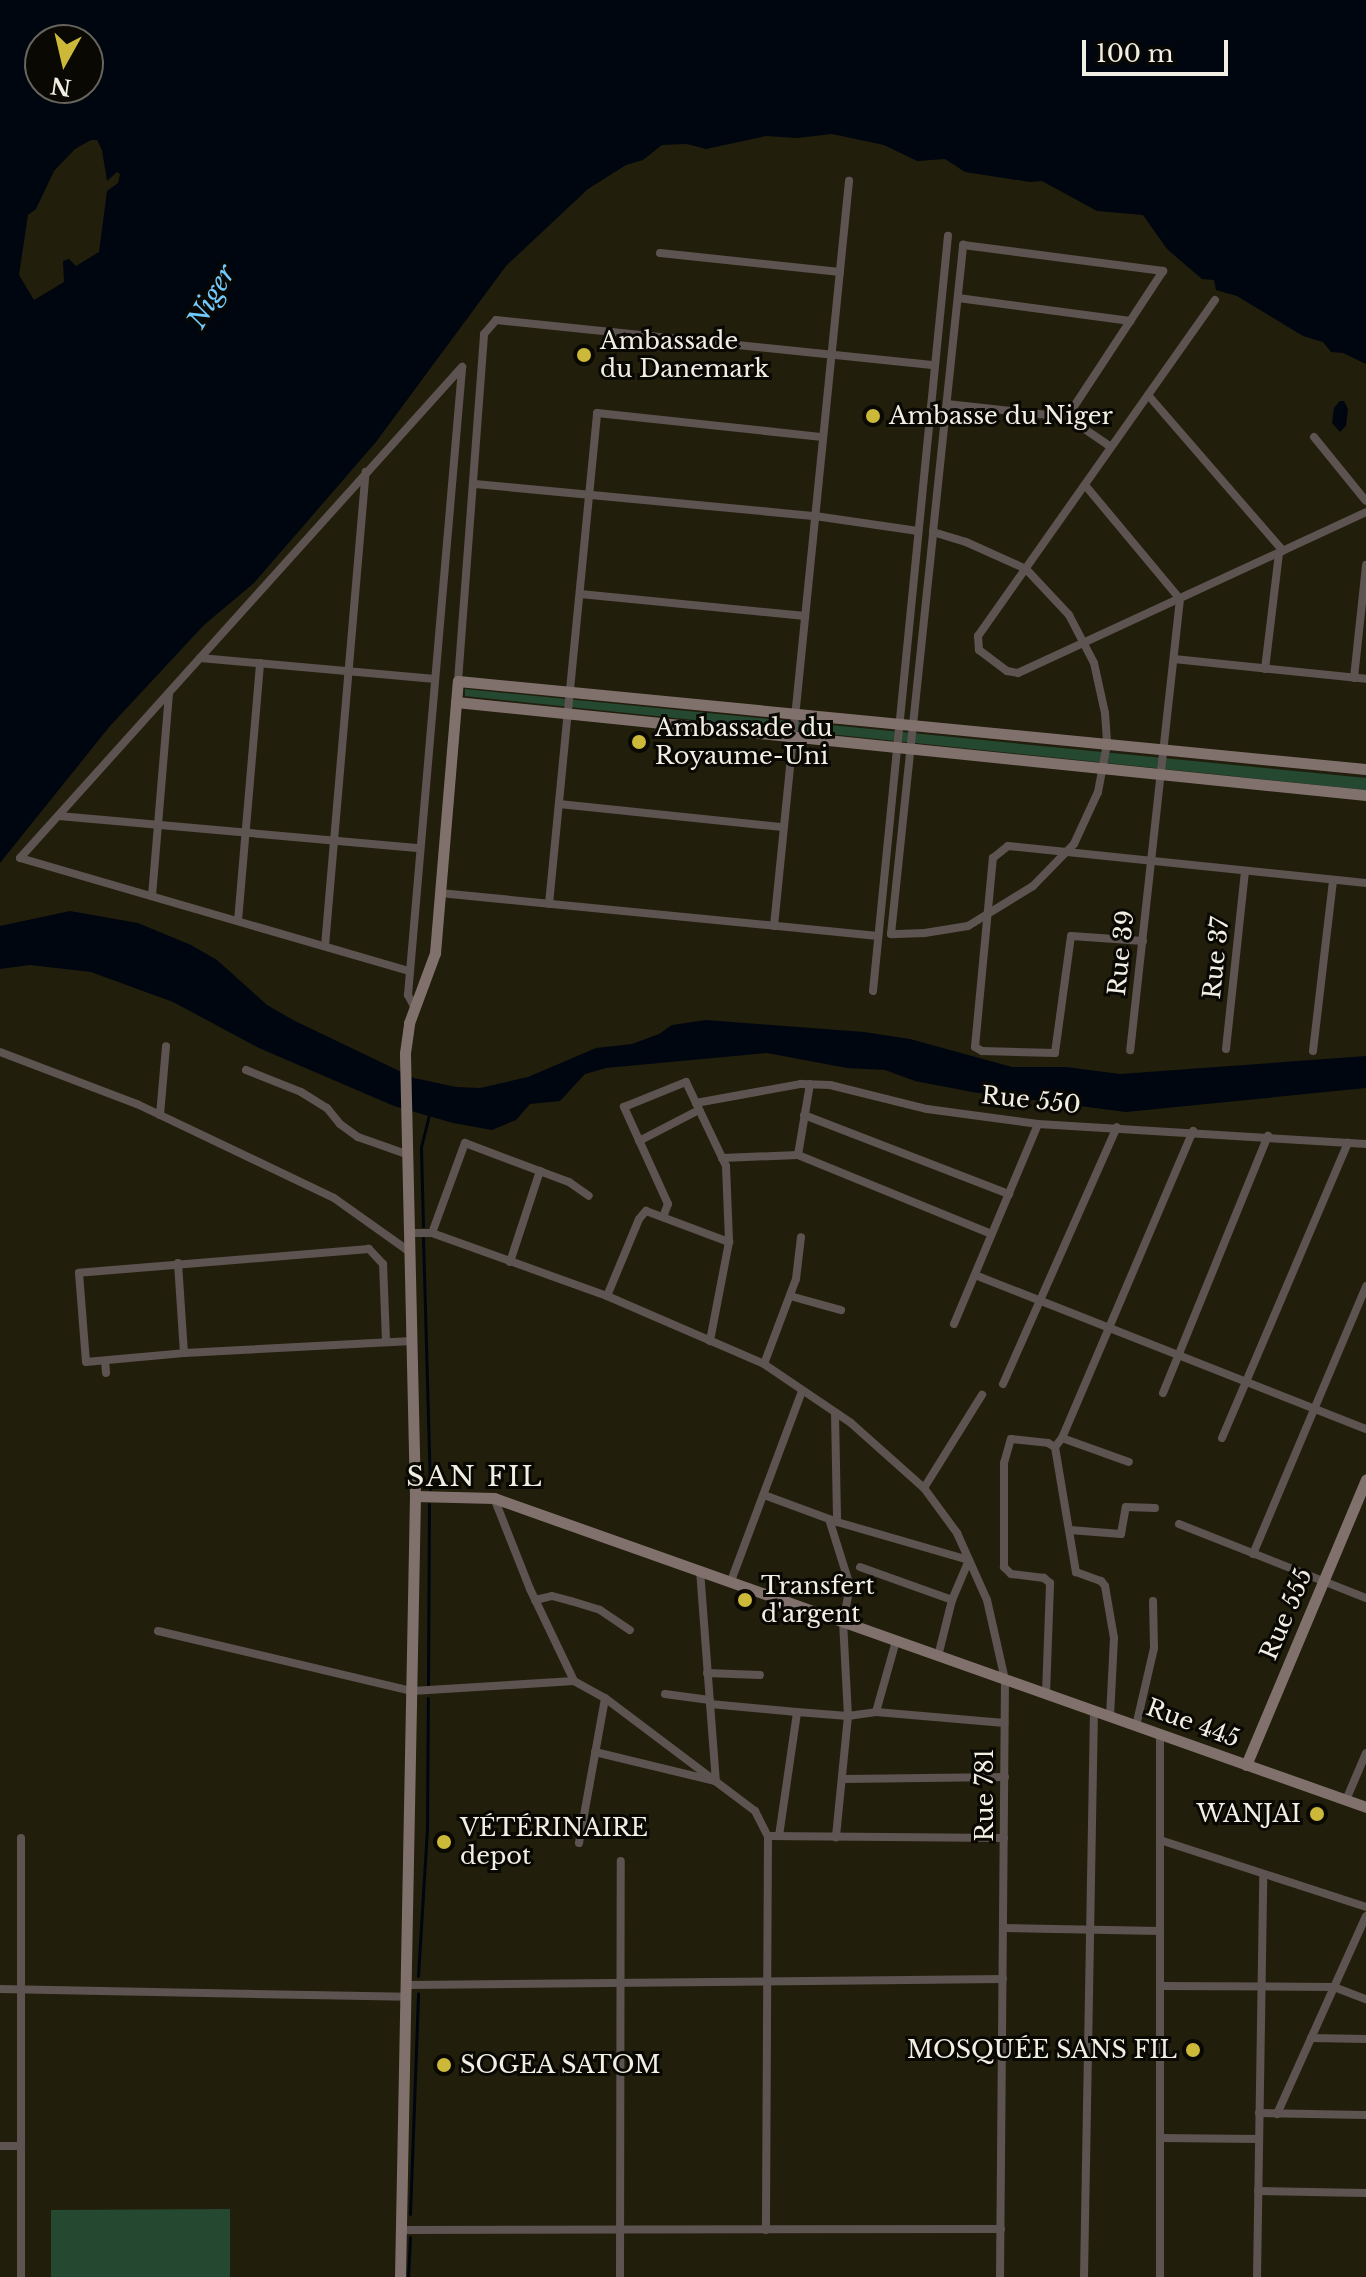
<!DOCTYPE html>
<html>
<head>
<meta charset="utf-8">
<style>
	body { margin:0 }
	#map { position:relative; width:1366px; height:2277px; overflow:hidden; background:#221e0c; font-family:"Libre Baskerville",serif }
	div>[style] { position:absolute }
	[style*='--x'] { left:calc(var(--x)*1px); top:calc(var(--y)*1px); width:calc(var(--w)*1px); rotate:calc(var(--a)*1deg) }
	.green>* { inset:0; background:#254831 }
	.water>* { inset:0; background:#00060f }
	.stream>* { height:3px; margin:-1.5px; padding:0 1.5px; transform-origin:1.5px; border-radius:1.5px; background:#00060f }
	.street>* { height:8px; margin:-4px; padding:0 4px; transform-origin:4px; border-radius:4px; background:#5d5351 }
	.secondary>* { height:11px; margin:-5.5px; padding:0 5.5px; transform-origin:5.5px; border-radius:5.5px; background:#81716d }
	.dots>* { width:22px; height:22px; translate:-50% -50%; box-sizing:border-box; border:4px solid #090803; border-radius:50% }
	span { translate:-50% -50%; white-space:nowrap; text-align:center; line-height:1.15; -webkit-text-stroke:6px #090803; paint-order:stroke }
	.poi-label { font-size:24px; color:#f1eee3 }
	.left { translate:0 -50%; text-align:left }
	.right { translate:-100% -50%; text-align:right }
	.street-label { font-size:24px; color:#f1eee3 }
	.water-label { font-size:26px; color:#72c9fd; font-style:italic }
	.quarter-label { font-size:28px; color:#f1eee3; letter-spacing:2px }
	.north { position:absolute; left:24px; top:24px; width:80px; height:80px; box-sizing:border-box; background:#090803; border:2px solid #66645d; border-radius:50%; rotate:188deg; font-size:22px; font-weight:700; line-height:32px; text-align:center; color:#f1eee3 }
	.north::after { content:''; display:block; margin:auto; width:28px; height:36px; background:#ccb939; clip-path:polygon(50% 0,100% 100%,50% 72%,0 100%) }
	.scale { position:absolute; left:1082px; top:40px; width:146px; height:36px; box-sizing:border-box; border:4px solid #f1eee3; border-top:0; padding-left:10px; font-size:24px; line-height:28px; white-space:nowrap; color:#f1eee3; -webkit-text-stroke:6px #090803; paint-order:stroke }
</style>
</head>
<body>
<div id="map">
	<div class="green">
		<i style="clip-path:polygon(465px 689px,1366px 778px,1366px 790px,465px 696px)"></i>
		<i style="clip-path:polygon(230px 2209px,230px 2277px,51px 2277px,51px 2210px)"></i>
	</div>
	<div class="water">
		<i style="clip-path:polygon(evenodd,0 0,1366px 0,1366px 364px,1343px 353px,1331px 352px,1323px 342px,1303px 336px,1237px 296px,1216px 290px,1214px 280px,1202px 279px,1167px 249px,1143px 215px,1097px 211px,1042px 181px,1030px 182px,965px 172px,945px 159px,917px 161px,884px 145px,832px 134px,797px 138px,766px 136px,706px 149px,687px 144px,662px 145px,643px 160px,626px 165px,588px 189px,506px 266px,376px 442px,254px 583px,204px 625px,110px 726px,0 863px,0 0,88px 40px,88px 88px,40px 88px,40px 40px,88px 40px,0 0,91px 140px,97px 140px,102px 150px,107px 181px,117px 172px,120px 174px,118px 183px,107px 191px,99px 252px,76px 266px,69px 259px,63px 261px,64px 282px,34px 300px,19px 275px,28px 215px,36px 209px,54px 171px,75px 149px,91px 140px)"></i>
		<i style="clip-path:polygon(1340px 401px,1344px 401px,1348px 409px,1346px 426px,1340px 432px,1332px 423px,1334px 408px)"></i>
		<i style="clip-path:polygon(70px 911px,138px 923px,191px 945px,217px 960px,267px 1005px,295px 1021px,414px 1078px,456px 1087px,480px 1088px,528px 1077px,596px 1048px,632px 1044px,659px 1034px,672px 1025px,706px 1020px,864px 1032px,910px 1039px,1012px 1067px,1066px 1067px,1120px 1074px,1366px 1056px,1366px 1088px,1126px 1112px,972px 1092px,915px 1081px,885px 1070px,847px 1068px,767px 1053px,606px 1068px,585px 1074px,560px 1101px,530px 1104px,516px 1120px,492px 1130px,453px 1123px,394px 1106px,259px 1048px,173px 1002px,91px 972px,30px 965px,0 969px,0 926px)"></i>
	</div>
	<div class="stream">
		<i style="--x:423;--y:1226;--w:79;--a:-91.5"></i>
		<i style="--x:421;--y:1147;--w:33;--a:-76"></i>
		<i style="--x:423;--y:1238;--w:251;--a:88.4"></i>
		<i style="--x:428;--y:1686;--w:182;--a:-89.7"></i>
		<i style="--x:418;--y:1976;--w:149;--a:-86.5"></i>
		<i style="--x:427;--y:1827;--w:129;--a:-89.6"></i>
		<i style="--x:410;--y:2214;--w:221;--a:-87.9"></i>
		<i style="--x:408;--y:2277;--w:40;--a:-87.1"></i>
	</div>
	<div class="street">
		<i style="--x:660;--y:253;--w:181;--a:6"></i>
		<i style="--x:958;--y:298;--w:174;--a:7.6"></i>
		<i style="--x:1215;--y:300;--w:411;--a:125.2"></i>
		<i style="--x:978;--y:636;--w:14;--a:86"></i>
		<i style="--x:979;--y:650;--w:35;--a:37"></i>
		<i style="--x:1007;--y:671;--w:11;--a:10"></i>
		<i style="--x:1018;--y:673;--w:383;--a:-24.8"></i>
		<i style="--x:1148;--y:395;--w:206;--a:49.1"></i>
		<i style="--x:947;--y:404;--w:121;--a:6.2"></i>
		<i style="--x:1067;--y:417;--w:53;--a:34.3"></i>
		<i style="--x:1314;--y:437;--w:82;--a:50.9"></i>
		<i style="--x:475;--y:484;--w:342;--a:5.4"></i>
		<i style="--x:815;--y:516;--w:104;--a:8.3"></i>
		<i style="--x:1085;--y:485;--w:148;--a:50.2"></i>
		<i style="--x:1180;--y:599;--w:454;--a:96.3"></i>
		<i style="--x:933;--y:532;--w:34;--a:17"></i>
		<i style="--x:966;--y:542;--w:66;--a:24.2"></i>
		<i style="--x:1026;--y:569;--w:63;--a:46.9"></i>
		<i style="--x:1069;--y:615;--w:54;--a:62.5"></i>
		<i style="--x:1094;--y:663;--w:51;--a:77.6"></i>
		<i style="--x:1105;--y:713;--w:31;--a:86"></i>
		<i style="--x:1107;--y:744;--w:49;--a:100.6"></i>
		<i style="--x:1098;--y:792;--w:57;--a:114.8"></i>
		<i style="--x:1074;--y:844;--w:59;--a:134.3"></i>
		<i style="--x:1033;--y:886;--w:76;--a:148.4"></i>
		<i style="--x:968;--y:926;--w:44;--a:170.8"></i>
		<i style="--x:925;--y:933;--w:34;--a:178"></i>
		<i style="--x:891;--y:934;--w:404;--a:-84"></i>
		<i style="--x:933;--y:532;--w:289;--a:-84"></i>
		<i style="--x:963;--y:245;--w:202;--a:7.4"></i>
		<i style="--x:1163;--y:271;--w:175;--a:123.3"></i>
		<i style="--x:580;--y:594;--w:226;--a:5.6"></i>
		<i style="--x:200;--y:658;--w:236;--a:5.1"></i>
		<i style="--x:1174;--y:659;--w:193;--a:5.9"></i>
		<i style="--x:1265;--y:669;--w:117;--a:-83.1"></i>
		<i style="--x:1354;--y:678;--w:114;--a:-83.9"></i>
		<i style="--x:458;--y:681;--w:348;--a:-85.7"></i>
		<i style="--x:484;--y:334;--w:18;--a:-49"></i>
		<i style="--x:496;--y:320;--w:441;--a:5.9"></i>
		<i style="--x:559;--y:804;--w:225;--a:5.9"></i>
		<i style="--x:59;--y:816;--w:362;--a:5.1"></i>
		<i style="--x:440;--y:893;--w:440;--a:5.6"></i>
		<i style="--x:152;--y:896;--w:203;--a:-85.2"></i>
		<i style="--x:549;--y:904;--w:493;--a:-84.4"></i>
		<i style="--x:597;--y:413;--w:227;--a:6.1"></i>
		<i style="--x:238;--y:921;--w:259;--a:-85.1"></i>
		<i style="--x:774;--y:926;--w:749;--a:-84.25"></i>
		<i style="--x:1143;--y:941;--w:72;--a:-176"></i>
		<i style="--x:1071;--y:936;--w:118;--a:97.8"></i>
		<i style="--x:1055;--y:1053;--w:73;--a:-178.4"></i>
		<i style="--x:982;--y:1051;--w:8;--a:-150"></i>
		<i style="--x:975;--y:1047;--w:190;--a:-84.6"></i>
		<i style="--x:993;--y:858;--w:19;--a:-39"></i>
		<i style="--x:1008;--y:846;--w:360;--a:5.9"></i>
		<i style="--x:325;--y:946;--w:476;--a:-85.1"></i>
		<i style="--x:409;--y:971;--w:405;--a:-163.8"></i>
		<i style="--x:20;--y:858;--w:661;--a:-48.01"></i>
		<i style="--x:873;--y:991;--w:759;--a:-84.33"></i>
		<i style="--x:415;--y:1008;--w:15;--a:-118"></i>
		<i style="--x:408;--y:995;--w:628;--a:-85.07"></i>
		<i style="--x:1226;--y:1049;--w:179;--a:-83.9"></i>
		<i style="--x:1313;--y:1051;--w:172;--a:-83.3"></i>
		<i style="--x:0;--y:1052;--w:147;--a:20.8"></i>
		<i style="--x:137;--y:1104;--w:218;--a:25.5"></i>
		<i style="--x:334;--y:1198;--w:93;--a:35.4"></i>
		<i style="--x:246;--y:1070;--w:59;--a:21.8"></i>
		<i style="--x:301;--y:1092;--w:31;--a:32"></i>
		<i style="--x:327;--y:1108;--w:21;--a:51"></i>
		<i style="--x:340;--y:1124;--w:22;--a:36"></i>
		<i style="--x:358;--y:1137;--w:54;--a:19.4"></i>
		<i style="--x:696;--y:1103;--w:107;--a:-10.3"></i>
		<i style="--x:801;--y:1084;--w:29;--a:2"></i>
		<i style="--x:830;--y:1085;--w:100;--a:13.9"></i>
		<i style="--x:927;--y:1109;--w:112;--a:7.7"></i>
		<i style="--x:1038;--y:1124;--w:329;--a:3.5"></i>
		<i style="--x:160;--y:1115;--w:69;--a:-85"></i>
		<i style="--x:804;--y:1115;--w:220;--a:21.1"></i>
		<i style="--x:639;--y:1141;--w:68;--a:-27.3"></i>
		<i style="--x:798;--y:1155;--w:72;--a:-80.4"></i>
		<i style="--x:722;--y:1158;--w:76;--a:-2.3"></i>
		<i style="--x:798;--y:1155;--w:209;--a:22.2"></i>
		<i style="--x:663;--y:1217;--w:14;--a:-69"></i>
		<i style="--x:668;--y:1204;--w:107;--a:-114.4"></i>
		<i style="--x:624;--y:1107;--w:67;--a:-22"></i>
		<i style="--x:686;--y:1082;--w:93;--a:64.5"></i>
		<i style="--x:726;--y:1166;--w:76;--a:87.7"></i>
		<i style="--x:729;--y:1242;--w:101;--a:100.9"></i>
		<i style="--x:410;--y:1233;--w:22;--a:0"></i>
		<i style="--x:432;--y:1233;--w:186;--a:19.8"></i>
		<i style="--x:607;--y:1296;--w:171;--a:23.4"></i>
		<i style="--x:764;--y:1364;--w:105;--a:34.1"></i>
		<i style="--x:851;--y:1423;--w:98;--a:41.7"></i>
		<i style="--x:924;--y:1488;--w:56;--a:53.7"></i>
		<i style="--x:957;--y:1533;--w:73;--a:65.9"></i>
		<i style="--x:987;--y:1600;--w:82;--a:77.3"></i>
		<i style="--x:1005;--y:1680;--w:597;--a:90.48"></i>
		<i style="--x:432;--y:1233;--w:96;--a:-69.9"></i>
		<i style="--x:465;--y:1143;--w:111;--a:20.6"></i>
		<i style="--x:569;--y:1182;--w:24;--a:35"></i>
		<i style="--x:510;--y:1262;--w:96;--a:-71.8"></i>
		<i style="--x:178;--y:1263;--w:90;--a:86.2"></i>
		<i style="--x:975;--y:1275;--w:420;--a:21.5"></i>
		<i style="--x:607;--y:1296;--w:83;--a:-67.4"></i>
		<i style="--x:639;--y:1219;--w:11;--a:-49"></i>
		<i style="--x:646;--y:1211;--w:89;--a:20.5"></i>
		<i style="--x:790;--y:1296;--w:53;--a:15.4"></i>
		<i style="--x:954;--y:1324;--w:217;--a:-67.2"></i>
		<i style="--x:386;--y:1341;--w:77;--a:-92.2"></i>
		<i style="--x:383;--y:1264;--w:21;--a:-133"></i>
		<i style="--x:369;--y:1249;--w:291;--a:175.3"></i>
		<i style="--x:79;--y:1273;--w:89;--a:85.5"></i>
		<i style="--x:86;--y:1362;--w:98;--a:-5.2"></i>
		<i style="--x:184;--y:1353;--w:228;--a:-3"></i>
		<i style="--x:105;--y:1361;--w:12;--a:85"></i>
		<i style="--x:764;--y:1364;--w:91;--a:-69.4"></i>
		<i style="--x:796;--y:1279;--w:42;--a:-83.2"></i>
		<i style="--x:1003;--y:1384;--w:281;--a:-66.1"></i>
		<i style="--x:1163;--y:1393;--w:278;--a:-67.8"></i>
		<i style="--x:835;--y:1413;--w:109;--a:88.9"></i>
		<i style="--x:1062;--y:1438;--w:71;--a:19.7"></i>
		<i style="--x:1222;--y:1438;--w:321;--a:-66.9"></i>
		<i style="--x:1055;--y:1447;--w:11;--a:-52"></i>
		<i style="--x:1062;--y:1438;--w:334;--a:-66.9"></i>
		<i style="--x:1055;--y:1447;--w:127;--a:80.5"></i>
		<i style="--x:1076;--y:1572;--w:27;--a:20"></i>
		<i style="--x:1101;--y:1581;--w:6;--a:51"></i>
		<i style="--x:1105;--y:1586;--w:53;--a:80.2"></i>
		<i style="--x:1114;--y:1638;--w:79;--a:92.9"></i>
		<i style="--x:924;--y:1488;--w:110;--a:-58.1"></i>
		<i style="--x:764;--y:1495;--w:78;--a:20.3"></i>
		<i style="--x:837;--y:1522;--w:137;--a:16.1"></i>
		<i style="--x:969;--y:1560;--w:43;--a:113"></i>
		<i style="--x:952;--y:1600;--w:58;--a:104"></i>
		<i style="--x:494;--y:1498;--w:98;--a:68.4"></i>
		<i style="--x:530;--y:1589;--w:102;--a:64.4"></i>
		<i style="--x:574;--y:1681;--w:35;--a:29"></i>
		<i style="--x:605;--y:1698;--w:188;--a:37"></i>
		<i style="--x:755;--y:1811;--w:28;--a:63"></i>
		<i style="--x:768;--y:1836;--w:394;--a:90.3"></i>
		<i style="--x:829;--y:1519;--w:70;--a:72.6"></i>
		<i style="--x:850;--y:1586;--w:36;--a:101"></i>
		<i style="--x:843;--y:1621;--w:95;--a:87"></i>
		<i style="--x:848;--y:1716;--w:122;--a:95.7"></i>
		<i style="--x:1179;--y:1524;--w:201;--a:21.6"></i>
		<i style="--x:1070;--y:1530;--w:51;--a:4.5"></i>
		<i style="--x:1121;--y:1534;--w:27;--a:-80"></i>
		<i style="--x:1126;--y:1507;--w:29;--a:2"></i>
		<i style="--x:1253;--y:1554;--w:291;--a:-67.1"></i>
		<i style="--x:860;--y:1567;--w:98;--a:19.7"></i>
		<i style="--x:700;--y:1570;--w:212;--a:85.7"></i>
		<i style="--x:731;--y:1581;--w:203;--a:-69.5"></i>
		<i style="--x:535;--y:1600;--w:17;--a:-13"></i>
		<i style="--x:552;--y:1596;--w:20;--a:15"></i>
		<i style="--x:571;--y:1601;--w:30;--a:17"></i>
		<i style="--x:600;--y:1610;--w:36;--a:34"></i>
		<i style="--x:158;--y:1631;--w:261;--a:13.3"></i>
		<i style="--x:412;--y:1691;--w:162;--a:-3.5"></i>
		<i style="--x:707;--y:1673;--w:53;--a:2.2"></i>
		<i style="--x:665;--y:1694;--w:45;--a:7.6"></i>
		<i style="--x:1046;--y:1694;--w:111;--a:-87.9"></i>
		<i style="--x:1050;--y:1583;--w:8;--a:-140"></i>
		<i style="--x:1044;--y:1578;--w:33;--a:-173"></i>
		<i style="--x:1011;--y:1574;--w:10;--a:-135"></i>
		<i style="--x:1004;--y:1567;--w:104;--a:-90"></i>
		<i style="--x:1004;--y:1463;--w:25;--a:-74"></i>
		<i style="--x:1011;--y:1439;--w:37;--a:6"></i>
		<i style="--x:1048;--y:1443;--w:8;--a:30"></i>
		<i style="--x:710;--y:1704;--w:87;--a:5.3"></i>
		<i style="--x:797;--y:1712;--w:51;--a:4.5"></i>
		<i style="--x:848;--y:1716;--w:28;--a:-8"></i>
		<i style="--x:876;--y:1712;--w:129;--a:4.9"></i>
		<i style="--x:876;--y:1712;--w:74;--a:-74.3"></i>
		<i style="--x:1136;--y:1726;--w:80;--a:-77"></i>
		<i style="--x:1154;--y:1648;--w:47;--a:-91.2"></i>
		<i style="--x:1160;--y:1734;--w:543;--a:90"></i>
		<i style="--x:595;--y:1752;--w:123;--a:13.6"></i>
		<i style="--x:844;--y:1779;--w:161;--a:-0.7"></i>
		<i style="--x:1346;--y:1800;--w:51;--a:-66.9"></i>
		<i style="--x:768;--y:1836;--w:236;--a:0.5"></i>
		<i style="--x:779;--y:1836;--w:125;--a:-81.7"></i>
		<i style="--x:21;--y:1838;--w:439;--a:90"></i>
		<i style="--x:1160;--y:1840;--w:217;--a:18"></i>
		<i style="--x:579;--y:1843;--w:147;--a:-79.8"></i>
		<i style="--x:1004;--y:1928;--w:156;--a:1.1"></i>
		<i style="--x:408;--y:1985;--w:595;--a:-0.58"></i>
		<i style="--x:1160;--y:1986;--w:174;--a:0.3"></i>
		<i style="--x:1334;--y:1987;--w:34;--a:21"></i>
		<i style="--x:0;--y:1989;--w:407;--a:1.1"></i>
		<i style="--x:1311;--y:2038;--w:55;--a:1"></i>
		<i style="--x:1259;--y:2113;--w:107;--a:1.1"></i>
		<i style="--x:1277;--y:2114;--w:217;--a:-65.8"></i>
		<i style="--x:1160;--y:2138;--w:99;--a:0.6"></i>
		<i style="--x:0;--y:2146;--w:21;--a:0"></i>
		<i style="--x:1258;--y:2191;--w:108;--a:1.1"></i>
		<i style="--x:402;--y:2230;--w:599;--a:-0.1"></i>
		<i style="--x:620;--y:2277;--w:416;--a:-89.9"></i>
		<i style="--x:1084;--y:2277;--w:566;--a:-88.99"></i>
		<i style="--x:1257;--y:2277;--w:403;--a:-89.1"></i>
	</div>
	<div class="secondary">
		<i style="--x:456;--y:702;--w:915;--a:5.84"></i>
		<i style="--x:415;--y:1496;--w:79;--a:1.5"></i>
		<i style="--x:494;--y:1498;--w:925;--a:19.51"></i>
		<i style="--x:1246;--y:1765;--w:310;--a:-67.2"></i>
		<i style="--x:400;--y:2277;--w:781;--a:-88.9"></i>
		<i style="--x:415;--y:1496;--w:443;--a:-91.3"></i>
		<i style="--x:405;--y:1053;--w:30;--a:-82"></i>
		<i style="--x:409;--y:1023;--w:75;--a:-69.6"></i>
		<i style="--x:435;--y:953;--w:273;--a:-85.2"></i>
		<i style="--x:458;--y:681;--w:912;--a:5.54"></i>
	</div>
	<div class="dots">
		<i style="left:584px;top:355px;background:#ccb939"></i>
		<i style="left:873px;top:416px;background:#ccb939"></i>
		<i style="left:639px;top:742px;background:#ccb939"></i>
		<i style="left:745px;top:1600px;background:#ccb939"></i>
		<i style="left:1317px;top:1814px;background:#ccb939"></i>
		<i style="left:444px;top:1842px;background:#ccb939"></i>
		<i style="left:1193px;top:2050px;background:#ccb939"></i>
		<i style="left:444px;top:2065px;background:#ccb939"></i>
	</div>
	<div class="poi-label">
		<span class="left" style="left:600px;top:355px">Ambassade<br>du Danemark</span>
		<span class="left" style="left:889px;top:416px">Ambasse du Niger</span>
		<span class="left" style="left:655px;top:742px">Ambassade du<br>Royaume-Uni</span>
		<span class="left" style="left:761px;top:1600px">Transfert<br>d'argent</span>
		<span class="right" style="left:1301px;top:1814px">WANJAI</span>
		<span class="left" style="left:460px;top:1842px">VÉTÉRINAIRE<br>depot</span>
		<span class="right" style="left:1177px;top:2050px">MOSQUÉE SANS FIL</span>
		<span class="left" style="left:460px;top:2065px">SOGEA SATOM</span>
	</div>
	<div class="street-label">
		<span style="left:1121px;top:953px;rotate:-84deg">Rue 39</span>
		<span style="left:1216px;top:958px;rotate:-84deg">Rue 37</span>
		<span style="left:1031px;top:1100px;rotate:6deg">Rue 550</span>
		<span style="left:1286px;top:1614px;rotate:-67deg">Rue 555</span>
		<span style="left:1193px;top:1723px;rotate:20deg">Rue 445</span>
		<span style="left:985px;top:1795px;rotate:-90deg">Rue 781</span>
	</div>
	<div class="water-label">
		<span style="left:212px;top:297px;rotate:-60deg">Niger</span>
	</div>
	<div class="quarter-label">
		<span style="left:475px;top:1477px">SAN FIL</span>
	</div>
	<div class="north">N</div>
	<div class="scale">100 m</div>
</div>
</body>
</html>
